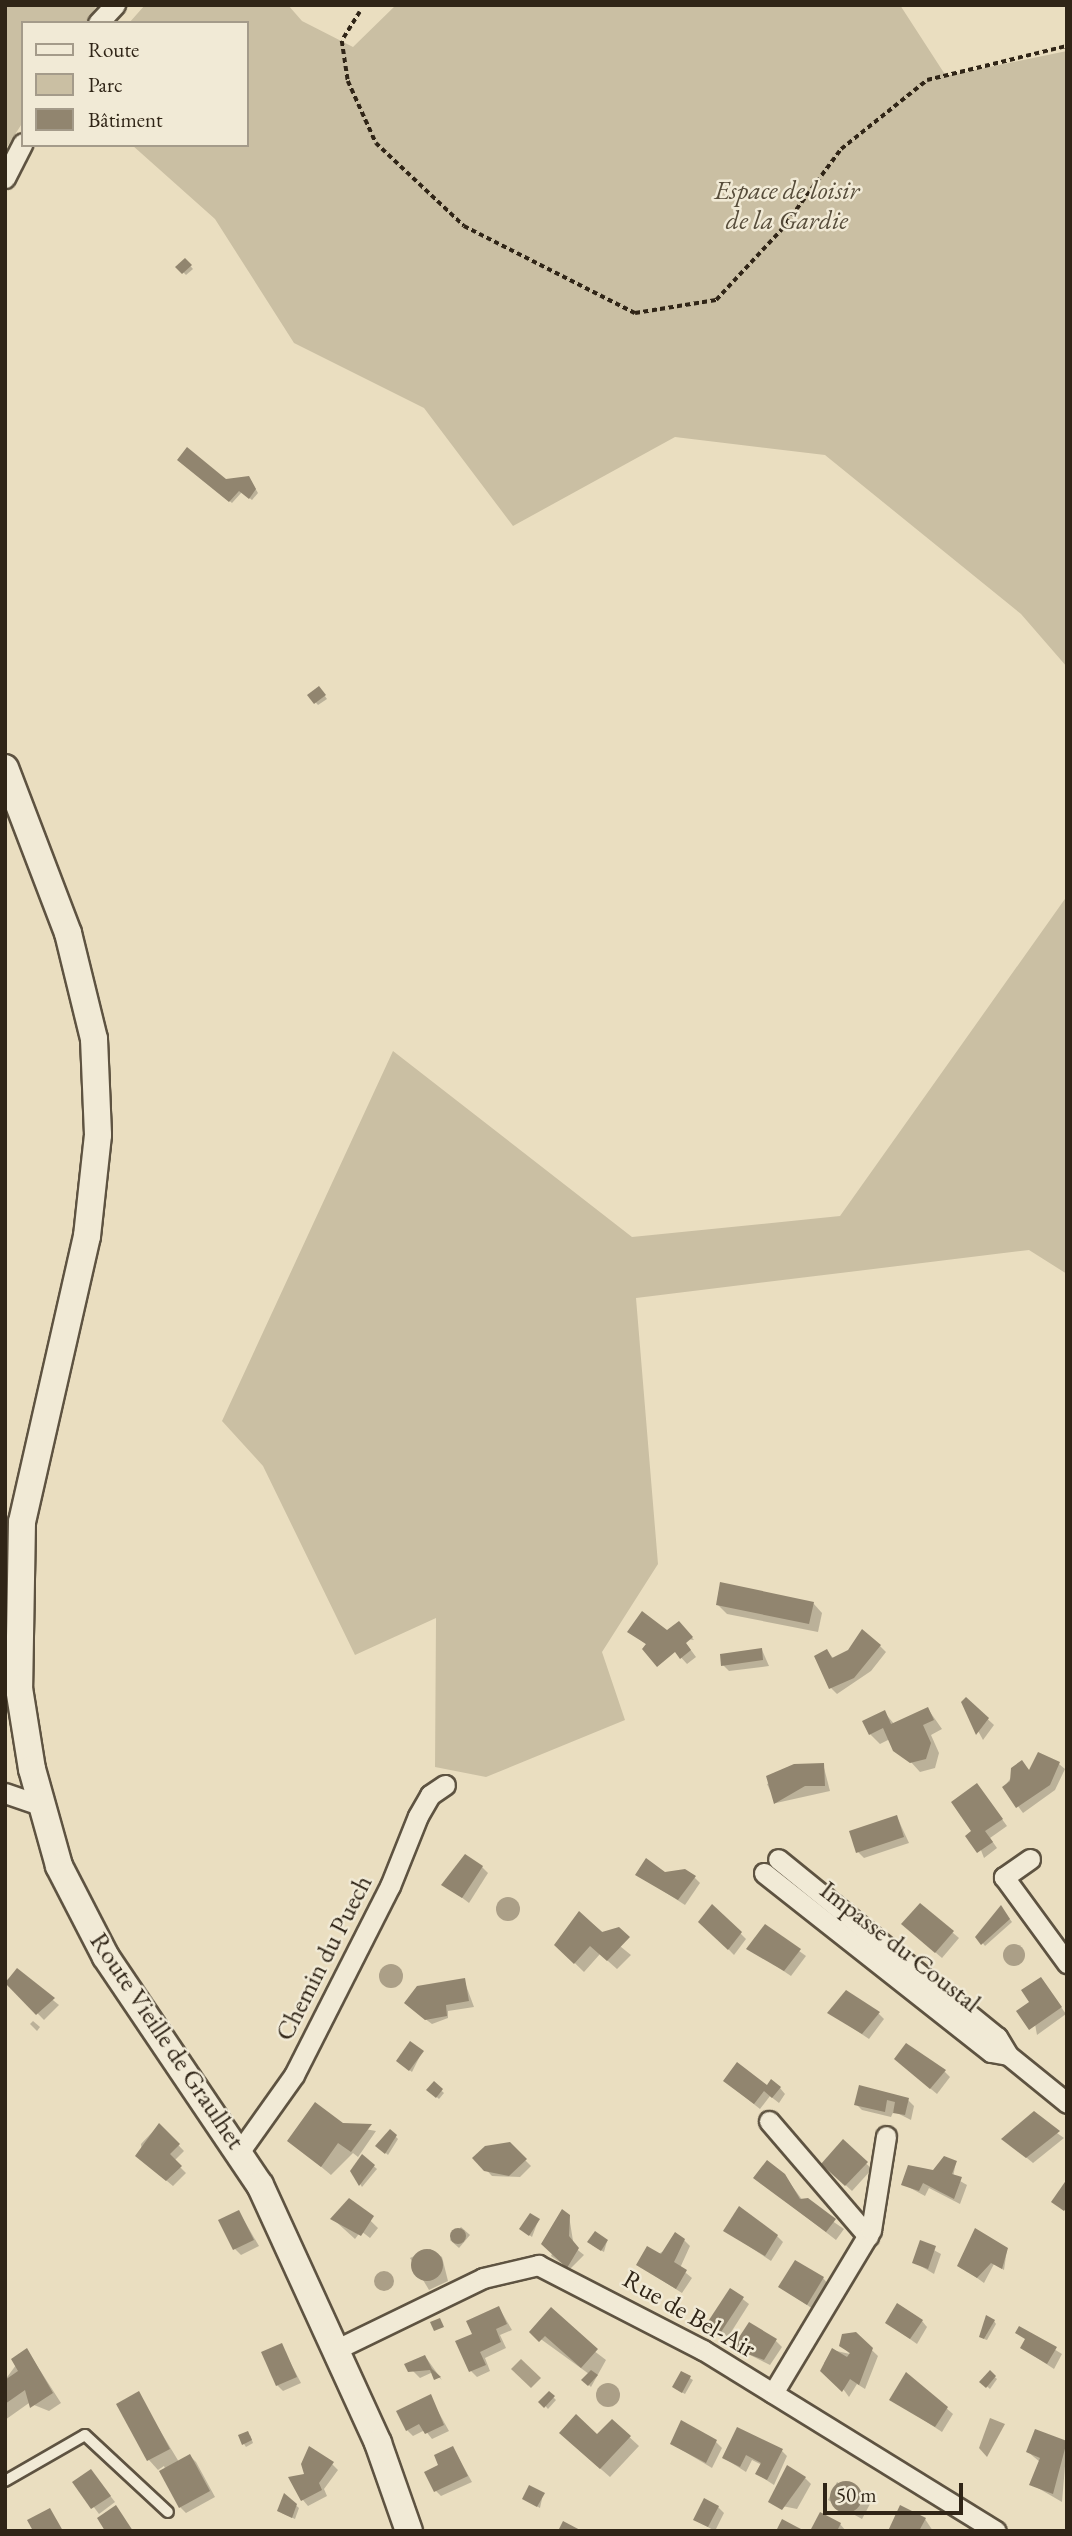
<!DOCTYPE html>
<html>
<head>
<meta charset="utf-8">
<style>
	body { margin:0 }
	#map { position:relative; width:1072px; height:2536px; overflow:hidden; background:#eadec0; font-family:"EB Garamond",serif }
	div>[style] { position:absolute }
	[style*='--x'] { left:calc(var(--x)*1px); top:calc(var(--y)*1px); width:calc(var(--w)*1px); rotate:calc(var(--a)*1deg) }
	.green>* { inset:0; background:#cabfa3 }
	.water>* { inset:0; background:#ab9f87 }
	.round { border-radius:50% }
	.shadow>* { inset:0; background:#0003 }
	.building>* { inset:0; background:#91856f }
	.path>* { height:3.5px; margin-top:-1.75px; transform-origin:0; background:repeating-linear-gradient(90deg,#302517 0 5px,transparent 0 8.5px) }
	.roads { filter:drop-shadow(2px 0 #5e5341) drop-shadow(-2px 0 #5e5341) drop-shadow(0 2px #5e5341) drop-shadow(0 -2px #5e5341) }
	.service>* { height:10px; margin:-5px; padding:0 5px; transform-origin:5px; border-radius:5px; background:#f1ead6 }
	.minor>* { height:19px; margin:-9.5px; padding:0 9.5px; transform-origin:9.5px; border-radius:9.5px; background:#f1ead6 }
	.secondary>* { height:26px; margin:-13px; padding:0 13px; transform-origin:13px; border-radius:13px; background:#f1ead6 }
	span { translate:-50% -50%; white-space:nowrap; text-align:center; line-height:1.15; -webkit-text-stroke:5px #f1ead6; paint-order:stroke }
	.park-label { font-size:26px; color:#564c3a; font-style:italic }
	.street-label { font-size:26px; color:#302517 }
	.frame { position:absolute; inset:0; border:7px solid #302517; pointer-events:none }
	.legend { position:absolute; left:21px; top:21px; width:228px; height:126px; box-sizing:border-box; background:#f1ead6; border:2px solid #a49b8a; margin:0; padding:9px 12px; list-style:none; font-size:21px; color:#302517 }
	.legend li { display:flex; align-items:center; gap:14px; height:35px }
	.legend b { width:35px; border:2px solid #a49b8a }
	.scale { position:absolute; left:823px; top:2483px; width:140px; height:32px; box-sizing:border-box; border:4px solid #302517; border-top:0; padding-left:9px; font-size:21px; line-height:24px; white-space:nowrap; color:#302517; -webkit-text-stroke:5px #f1ead6; paint-order:stroke }
</style>
</head>
<body>
<div id="map">
	<div class="green">
		<i style="clip-path:polygon(5px 5px,97px 5px,86px 23px,23px 23px,23px 122px,5px 150px)"></i>
		<i style="clip-path:polygon(145px 5px,288px 5px,302px 21px,353px 47px,396px 5px,900px 5px,946px 76px,1067px 51px,1067px 667px,1021px 614px,825px 455px,675px 437px,513px 526px,424px 408px,294px 343px,215px 219px,132px 145px,247px 145px,247px 23px,129px 23px)"></i>
		<i style="clip-path:polygon(1067px 896px,1067px 1274px,1029px 1250px,636px 1298px,658px 1564px,602px 1652px,625px 1720px,486px 1777px,435px 1767px,436px 1618px,355px 1655px,263px 1466px,222px 1421px,393px 1051px,632px 1237px,840px 1216px)"></i>
	</div>
	<div class="water">
		<i class="round" style="left:496px;top:1897px;width:24px;height:24px"></i>
		<i class="round" style="left:1003px;top:1944px;width:22px;height:22px"></i>
		<i class="round" style="left:379px;top:1964px;width:24px;height:24px"></i>
		<i class="round" style="left:374px;top:2271px;width:20px;height:20px"></i>
		<i style="clip-path:polygon(521px 2359px,541px 2378px,531px 2388px,511px 2369px)"></i>
		<i class="round" style="left:596px;top:2383px;width:24px;height:24px"></i>
		<i style="clip-path:polygon(990px 2418px,1005px 2424px,987px 2457px,979px 2448px)"></i>
	</div>
	<div class="shadow">
		<i style="clip-path:polygon(185px 260px,193px 269px,186px 275px,178px 267px)"></i>
		<i style="clip-path:polygon(251px 481px,258px 493px,252px 500px,242px 492px,232px 503px,227px 499px)"></i>
		<i style="clip-path:polygon(319px 688px,327px 699px,318px 705px,309px 695px)"></i>
		<i style="clip-path:polygon(813px 1603px,822px 1613px,818px 1632px,727px 1614px,718px 1605px)"></i>
		<i style="clip-path:polygon(679px 1623px,694px 1640px,682px 1638px,696px 1657px,687px 1664px,677px 1653px,681px 1650px,647px 1645px,630px 1632px,667px 1632px)"></i>
		<i style="clip-path:polygon(880px 1646px,886px 1652px,871px 1671px,837px 1694px,831px 1688px,827px 1651px,834px 1659px)"></i>
		<i style="clip-path:polygon(762px 1650px,769px 1666px,729px 1671px,723px 1665px)"></i>
		<i style="clip-path:polygon(966px 1699px,994px 1725px,983px 1740px,963px 1703px)"></i>
		<i style="clip-path:polygon(928px 1709px,942px 1729px,931px 1735px,939px 1753px,935px 1768px,920px 1772px,890px 1739px,880px 1744px,870px 1734px,884px 1712px,895px 1725px)"></i>
		<i style="clip-path:polygon(1022px 1763px,1031px 1772px,1059px 1764px,1065px 1769px,1055px 1790px,1023px 1813px,1004px 1787px)"></i>
		<i style="clip-path:polygon(823px 1764px,830px 1791px,776px 1803px,767px 1784px)"></i>
		<i style="clip-path:polygon(977px 1785px,1007px 1826px,990px 1838px,997px 1848px,984px 1858px,974px 1832px)"></i>
		<i style="clip-path:polygon(897px 1817px,909px 1843px,864px 1858px,858px 1852px)"></i>
		<i style="clip-path:polygon(482px 1867px,488px 1873px,469px 1903px,444px 1884px)"></i>
		<i style="clip-path:polygon(637px 1874px,694px 1877px,700px 1883px,685px 1905px)"></i>
		<i style="clip-path:polygon(920px 1905px,959px 1938px,942px 1958px,909px 1930px)"></i>
		<i style="clip-path:polygon(713px 1906px,746px 1939px,734px 1955px,701px 1921px)"></i>
		<i style="clip-path:polygon(1003px 1910px,1012px 1922px,985px 1946px,978px 1937px)"></i>
		<i style="clip-path:polygon(579px 1913px,631px 1955px,617px 1969px,600px 1954px,584px 1972px,556px 1945px)"></i>
		<i style="clip-path:polygon(766px 1927px,806px 1956px,791px 1976px,749px 1948px)"></i>
		<i style="clip-path:polygon(17px 1971px,59px 2005px,44px 2020px,6px 1981px)"></i>
		<i style="clip-path:polygon(1041px 1979px,1066px 2014px,1037px 2035px,1031px 2002px)"></i>
		<i style="clip-path:polygon(464px 1980px,474px 2007px,448px 2011px,448px 2018px,432px 2024px,420px 2015px)"></i>
		<i style="clip-path:polygon(830px 2013px,879px 2014px,884px 2019px,869px 2039px)"></i>
		<i style="clip-path:polygon(33px 2021px,40px 2027px,37px 2031px,30px 2024px)"></i>
		<i style="clip-path:polygon(422px 2052px,412px 2072px,400px 2063px)"></i>
		<i style="clip-path:polygon(902px 2065px,944px 2071px,950px 2077px,937px 2094px)"></i>
		<i style="clip-path:polygon(434px 2084px,444px 2093px,439px 2099px,429px 2090px)"></i>
		<i style="clip-path:polygon(731px 2086px,780px 2088px,785px 2094px,779px 2103px,770px 2096px,760px 2109px)"></i>
		<i style="clip-path:polygon(860px 2088px,908px 2100px,914px 2106px,911px 2120px,895px 2112px,896px 2106px,891px 2117px,862px 2110px,856px 2104px)"></i>
		<i style="clip-path:polygon(1033px 2116px,1064px 2138px,1033px 2163px,1010px 2144px)"></i>
		<i style="clip-path:polygon(159px 2125px,184px 2151px,174px 2161px,186px 2173px,173px 2186px,143px 2161px,141px 2144px)"></i>
		<i style="clip-path:polygon(343px 2125px,376px 2131px,358px 2157px,353px 2153px,331px 2175px,301px 2150px)"></i>
		<i style="clip-path:polygon(390px 2131px,398px 2139px,388px 2155px,377px 2145px)"></i>
		<i style="clip-path:polygon(843px 2142px,872px 2169px,852px 2191px,823px 2164px)"></i>
		<i style="clip-path:polygon(513px 2148px,531px 2166px,520px 2177px,492px 2176px,475px 2158px)"></i>
		<i style="clip-path:polygon(362px 2156px,377px 2169px,362px 2187px,352px 2171px)"></i>
		<i style="clip-path:polygon(956px 2162px,953px 2177px,967px 2185px,960px 2204px,929px 2188px,925px 2196px,903px 2184px,944px 2175px)"></i>
		<i style="clip-path:polygon(784px 2175px,803px 2201px,844px 2229px,836px 2240px,755px 2178px)"></i>
		<i style="clip-path:polygon(349px 2200px,378px 2228px,370px 2238px,361px 2231px,355px 2239px,333px 2219px)"></i>
		<i style="clip-path:polygon(239px 2212px,259px 2246px,241px 2255px,235px 2249px)"></i>
		<i style="clip-path:polygon(569px 2216px,574px 2247px,584px 2255px,570px 2269px,551px 2256px)"></i>
		<i style="clip-path:polygon(538px 2221px,532px 2237px,524px 2231px)"></i>
		<i style="clip-path:polygon(461px 2227px,470px 2235px,459px 2248px,450px 2240px)"></i>
		<i style="clip-path:polygon(726px 2231px,777px 2236px,783px 2242px,771px 2261px)"></i>
		<i style="clip-path:polygon(684px 2240px,690px 2246px,680px 2268px,692px 2278px,682px 2293px,638px 2265px)"></i>
		<i style="clip-path:polygon(607px 2241px,604px 2252px,592px 2245px)"></i>
		<i style="clip-path:polygon(921px 2243px,941px 2254px,934px 2274px,914px 2262px)"></i>
		<i style="clip-path:polygon(430px 2249px,442px 2257px,448px 2281px,429px 2290px,410px 2258px)"></i>
		<i style="clip-path:polygon(1007px 2249px,1004px 2270px,994px 2264px,984px 2283px,959px 2265px)"></i>
		<i style="clip-path:polygon(823px 2278px,828px 2284px,813px 2309px,780px 2287px)"></i>
		<i style="clip-path:polygon(731px 2290px,749px 2304px,728px 2337px,709px 2323px)"></i>
		<i style="clip-path:polygon(499px 2308px,512px 2330px,500px 2335px,506px 2348px,485px 2358px,490px 2371px,477px 2377px,471px 2371px,474px 2334px)"></i>
		<i style="clip-path:polygon(547px 2315px,606px 2360px,591px 2387px,584px 2380px,589px 2374px,531px 2332px)"></i>
		<i style="clip-path:polygon(922px 2321px,927px 2327px,917px 2344px,887px 2323px)"></i>
		<i style="clip-path:polygon(994px 2321px,996px 2324px,987px 2340px,984px 2339px)"></i>
		<i style="clip-path:polygon(1020px 2328px,1062px 2354px,1054px 2369px,1022px 2348px,1026px 2340px)"></i>
		<i style="clip-path:polygon(855px 2334px,878px 2356px,865px 2389px,857px 2384px,849px 2397px,824px 2363px,832px 2350px,850px 2354px,841px 2345px)"></i>
		<i style="clip-path:polygon(776px 2341px,782px 2347px,770px 2365px,734px 2347px)"></i>
		<i style="clip-path:polygon(281px 2345px,301px 2383px,283px 2391px,277px 2385px)"></i>
		<i style="clip-path:polygon(27px 2350px,61px 2403px,49px 2411px,29px 2403px,5px 2420px,5px 2380px)"></i>
		<i style="clip-path:polygon(427px 2359px,442px 2380px,433px 2372px,420px 2378px,407px 2365px)"></i>
		<i style="clip-path:polygon(681px 2373px,693px 2380px,685px 2394px,676px 2389px)"></i>
		<i style="clip-path:polygon(990px 2373px,997px 2379px,990px 2389px,982px 2382px)"></i>
		<i style="clip-path:polygon(907px 2374px,953px 2414px,942px 2432px,892px 2399px)"></i>
		<i style="clip-path:polygon(549px 2393px,556px 2400px,548px 2409px,541px 2401px)"></i>
		<i style="clip-path:polygon(138px 2394px,179px 2462px,190px 2456px,196px 2462px,215px 2497px,186px 2513px,180px 2507px,164px 2466px,158px 2470px,149px 2460px,118px 2404px)"></i>
		<i style="clip-path:polygon(430px 2397px,449px 2431px,432px 2439px,425px 2430px,413px 2436px,407px 2430px)"></i>
		<i style="clip-path:polygon(612px 2421px,639px 2446px,610px 2477px,570px 2442px,606px 2447px)"></i>
		<i style="clip-path:polygon(1036px 2431px,1067px 2442px,1062px 2502px,1031px 2484px,1040px 2462px,1028px 2452px)"></i>
		<i style="clip-path:polygon(250px 2435px,253px 2443px,246px 2447px,244px 2444px)"></i>
		<i style="clip-path:polygon(716px 2442px,722px 2448px,712px 2468px,672px 2444px)"></i>
		<i style="clip-path:polygon(453px 2448px,472px 2482px,441px 2496px,435px 2490px,441px 2466px)"></i>
		<i style="clip-path:polygon(781px 2450px,787px 2456px,774px 2485px,757px 2474px,762px 2465px,752px 2460px,746px 2472px,724px 2458px)"></i>
		<i style="clip-path:polygon(332px 2464px,338px 2470px,324px 2489px,327px 2496px,308px 2506px,303px 2500px,306px 2476px)"></i>
		<i style="clip-path:polygon(91px 2471px,115px 2502px,99px 2514px,75px 2482px)"></i>
		<i style="clip-path:polygon(805px 2478px,811px 2484px,797px 2509px,772px 2504px)"></i>
		<i style="clip-path:polygon(837px 2482px,870px 2504px,862px 2519px,828px 2500px)"></i>
		<i style="clip-path:polygon(543px 2494px,540px 2508px,524px 2499px)"></i>
		<i style="clip-path:polygon(285px 2496px,299px 2508px,295px 2519px,282px 2513px)"></i>
		<i style="clip-path:polygon(718px 2507px,724px 2513px,715px 2531px,695px 2520px)"></i>
		<i style="clip-path:polygon(925px 2519px,933px 2531px,890px 2531px)"></i>
		<i style="clip-path:polygon(840px 2524px,846px 2531px,812px 2531px)"></i>
	</div>
	<div class="building">
		<i style="clip-path:polygon(185px 258px,192px 265px,182px 274px,175px 267px)"></i>
		<i style="clip-path:polygon(187px 447px,226px 479px,249px 476px,256px 489px,249px 499px,239px 491px,229px 502px,177px 460px)"></i>
		<i style="clip-path:polygon(319px 686px,326px 695px,314px 704px,307px 695px)"></i>
		<i style="clip-path:polygon(720px 1582px,814px 1602px,809px 1624px,716px 1605px)"></i>
		<i style="clip-path:polygon(642px 1611px,667px 1630px,679px 1621px,693px 1637px,686px 1643px,691px 1650px,680px 1659px,675px 1652px,657px 1667px,642px 1649px,646px 1644px,627px 1632px)"></i>
		<i style="clip-path:polygon(862px 1629px,881px 1645px,854px 1678px,829px 1689px,814px 1656px,827px 1649px,832px 1658px,848px 1650px)"></i>
		<i style="clip-path:polygon(762px 1648px,763px 1660px,721px 1666px,720px 1654px)"></i>
		<i style="clip-path:polygon(966px 1697px,989px 1718px,976px 1735px,961px 1702px)"></i>
		<i style="clip-path:polygon(928px 1707px,934px 1720px,923px 1725px,931px 1743px,926px 1759px,910px 1763px,893px 1751px,883px 1728px,869px 1735px,862px 1721px,885px 1710px,891px 1724px)"></i>
		<i style="clip-path:polygon(1038px 1752px,1060px 1762px,1050px 1785px,1016px 1808px,1002px 1787px,1010px 1781px,1011px 1768px,1022px 1760px,1029px 1770px)"></i>
		<i style="clip-path:polygon(824px 1763px,825px 1786px,805px 1786px,774px 1804px,766px 1776px,794px 1764px)"></i>
		<i style="clip-path:polygon(977px 1783px,1003px 1819px,985px 1831px,993px 1842px,977px 1853px,965px 1836px,971px 1831px,951px 1802px)"></i>
		<i style="clip-path:polygon(897px 1815px,904px 1837px,856px 1853px,849px 1831px)"></i>
		<i style="clip-path:polygon(465px 1854px,483px 1866px,462px 1898px,441px 1885px)"></i>
		<i style="clip-path:polygon(646px 1858px,665px 1872px,685px 1869px,696px 1876px,678px 1900px,635px 1875px)"></i>
		<i style="clip-path:polygon(920px 1903px,954px 1931px,935px 1953px,901px 1924px)"></i>
		<i style="clip-path:polygon(712px 1904px,742px 1932px,728px 1950px,698px 1922px)"></i>
		<i style="clip-path:polygon(1001px 1905px,1010px 1919px,981px 1945px,975px 1937px)"></i>
		<i style="clip-path:polygon(579px 1911px,602px 1932px,619px 1927px,630px 1937px,607px 1961px,590px 1946px,574px 1964px,554px 1945px)"></i>
		<i style="clip-path:polygon(765px 1924px,801px 1949px,784px 1971px,746px 1949px)"></i>
		<i style="clip-path:polygon(17px 1968px,55px 1998px,36px 2015px,5px 1983px)"></i>
		<i style="clip-path:polygon(1041px 1977px,1062px 2007px,1029px 2030px,1016px 2011px,1029px 2002px,1021px 1990px)"></i>
		<i style="clip-path:polygon(465px 1978px,469px 2001px,446px 2005px,447px 2016px,425px 2020px,404px 2003px,417px 1986px)"></i>
		<i style="clip-path:polygon(846px 1990px,880px 2012px,862px 2034px,827px 2013px)"></i>
		<i style="clip-path:polygon(410px 2041px,424px 2051px,409px 2071px,396px 2061px)"></i>
		<i style="clip-path:polygon(906px 2043px,946px 2070px,930px 2089px,894px 2059px)"></i>
		<i style="clip-path:polygon(737px 2062px,767px 2085px,771px 2079px,781px 2087px,772px 2098px,764px 2091px,754px 2104px,723px 2081px)"></i>
		<i style="clip-path:polygon(434px 2081px,443px 2089px,436px 2098px,426px 2090px)"></i>
		<i style="clip-path:polygon(859px 2085px,909px 2098px,905px 2115px,893px 2113px,895px 2102px,887px 2100px,885px 2112px,854px 2105px)"></i>
		<i style="clip-path:polygon(315px 2102px,343px 2123px,372px 2124px,351px 2152px,338px 2143px,321px 2167px,287px 2141px)"></i>
		<i style="clip-path:polygon(1034px 2111px,1060px 2131px,1026px 2158px,1001px 2139px)"></i>
		<i style="clip-path:polygon(159px 2123px,180px 2144px,170px 2154px,182px 2166px,166px 2181px,135px 2156px)"></i>
		<i style="clip-path:polygon(390px 2129px,397px 2135px,385px 2154px,375px 2146px)"></i>
		<i style="clip-path:polygon(843px 2139px,868px 2162px,845px 2186px,821px 2164px)"></i>
		<i style="clip-path:polygon(510px 2142px,527px 2159px,509px 2176px,484px 2171px,472px 2158px,485px 2146px)"></i>
		<i style="clip-path:polygon(362px 2154px,375px 2165px,359px 2186px,350px 2171px)"></i>
		<i style="clip-path:polygon(944px 2156px,957px 2161px,952px 2174px,962px 2177px,954px 2199px,923px 2183px,919px 2191px,901px 2185px,908px 2165px,933px 2170px)"></i>
		<i style="clip-path:polygon(767px 2160px,785px 2174px,800px 2199px,808px 2198px,836px 2219px,826px 2232px,753px 2178px)"></i>
		<i style="clip-path:polygon(1067px 2179px,1067px 2207px,1064px 2211px,1051px 2202px)"></i>
		<i style="clip-path:polygon(349px 2198px,374px 2216px,361px 2236px,330px 2219px)"></i>
		<i style="clip-path:polygon(739px 2206px,778px 2235px,765px 2256px,723px 2231px)"></i>
		<i style="clip-path:polygon(562px 2209px,570px 2215px,569px 2236px,579px 2248px,567px 2268px,541px 2244px)"></i>
		<i style="clip-path:polygon(239px 2210px,254px 2240px,233px 2250px,218px 2220px)"></i>
		<i style="clip-path:polygon(530px 2213px,540px 2219px,529px 2236px,519px 2229px)"></i>
		<i class="round" style="left:450px;top:2228px;width:16px;height:16px"></i>
		<i style="clip-path:polygon(975px 2228px,1008px 2248px,1002px 2269px,991px 2263px,977px 2278px,957px 2266px)"></i>
		<i style="clip-path:polygon(595px 2231px,608px 2240px,601px 2251px,587px 2242px)"></i>
		<i style="clip-path:polygon(675px 2232px,685px 2239px,674px 2262px,687px 2270px,676px 2289px,636px 2265px,647px 2246px,661px 2254px)"></i>
		<i style="clip-path:polygon(920px 2240px,936px 2246px,928px 2269px,912px 2263px)"></i>
		<i class="round" style="left:411px;top:2249px;width:32px;height:32px"></i>
		<i style="clip-path:polygon(795px 2260px,824px 2277px,807px 2305px,778px 2287px)"></i>
		<i style="clip-path:polygon(730px 2288px,744px 2297px,721px 2332px,707px 2323px)"></i>
		<i style="clip-path:polygon(897px 2303px,923px 2320px,910px 2339px,885px 2323px)"></i>
		<i style="clip-path:polygon(499px 2306px,507px 2324px,496px 2329px,501px 2342px,480px 2352px,486px 2365px,469px 2372px,455px 2341px,472px 2334px,466px 2321px)"></i>
		<i style="clip-path:polygon(551px 2307px,598px 2349px,581px 2368px,545px 2336px,539px 2342px,529px 2332px)"></i>
		<i style="clip-path:polygon(986px 2315px,995px 2320px,984px 2339px,979px 2337px)"></i>
		<i style="clip-path:polygon(440px 2318px,444px 2327px,434px 2331px,430px 2322px)"></i>
		<i style="clip-path:polygon(749px 2322px,777px 2339px,764px 2360px,732px 2348px)"></i>
		<i style="clip-path:polygon(1019px 2326px,1057px 2347px,1047px 2364px,1020px 2348px,1025px 2339px,1015px 2333px)"></i>
		<i style="clip-path:polygon(856px 2332px,873px 2348px,859px 2385px,850px 2379px,842px 2392px,820px 2371px,832px 2348px,847px 2357px,850px 2353px,839px 2346px,842px 2334px)"></i>
		<i style="clip-path:polygon(282px 2343px,297px 2377px,276px 2386px,261px 2352px)"></i>
		<i style="clip-path:polygon(27px 2348px,53px 2393px,30px 2408px,25px 2390px,5px 2404px,5px 2380px,18px 2371px,11px 2359px)"></i>
		<i style="clip-path:polygon(425px 2355px,432px 2369px,441px 2377px,434px 2380px,430px 2370px,408px 2372px,404px 2364px)"></i>
		<i style="clip-path:polygon(591px 2370px,598px 2375px,588px 2386px,581px 2380px)"></i>
		<i style="clip-path:polygon(990px 2370px,996px 2376px,986px 2388px,979px 2382px)"></i>
		<i style="clip-path:polygon(681px 2371px,691px 2376px,682px 2393px,672px 2387px)"></i>
		<i style="clip-path:polygon(906px 2372px,948px 2407px,935px 2427px,889px 2400px)"></i>
		<i style="clip-path:polygon(139px 2391px,170px 2449px,147px 2461px,116px 2404px)"></i>
		<i style="clip-path:polygon(549px 2391px,555px 2396px,544px 2408px,538px 2402px)"></i>
		<i style="clip-path:polygon(431px 2394px,444px 2425px,425px 2434px,419px 2424px,406px 2431px,396px 2411px)"></i>
		<i style="clip-path:polygon(576px 2414px,597px 2434px,612px 2419px,631px 2436px,600px 2469px,559px 2433px)"></i>
		<i style="clip-path:polygon(681px 2420px,717px 2440px,706px 2463px,670px 2444px)"></i>
		<i style="clip-path:polygon(737px 2427px,783px 2449px,767px 2480px,755px 2474px,761px 2463px,746px 2455px,740px 2467px,722px 2458px)"></i>
		<i style="clip-path:polygon(1035px 2429px,1067px 2441px,1053px 2494px,1029px 2485px,1040px 2458px,1026px 2452px)"></i>
		<i style="clip-path:polygon(248px 2431px,252px 2440px,242px 2445px,238px 2435px)"></i>
		<i style="clip-path:polygon(309px 2446px,334px 2462px,319px 2483px,322px 2490px,301px 2501px,288px 2477px,304px 2474px,301px 2464px)"></i>
		<i style="clip-path:polygon(453px 2446px,468px 2476px,434px 2492px,424px 2472px,438px 2465px,434px 2455px)"></i>
		<i style="clip-path:polygon(190px 2454px,210px 2491px,179px 2508px,159px 2471px)"></i>
		<i style="clip-path:polygon(787px 2465px,806px 2477px,782px 2510px,768px 2502px)"></i>
		<i style="clip-path:polygon(91px 2469px,111px 2496px,91px 2509px,72px 2482px)"></i>
		<i class="round" style="left:830px;top:2481px;width:32px;height:32px"></i>
		<i style="clip-path:polygon(529px 2485px,545px 2493px,537px 2507px,522px 2499px)"></i>
		<i style="clip-path:polygon(284px 2493px,297px 2504px,292px 2518px,277px 2511px)"></i>
		<i style="clip-path:polygon(704px 2498px,719px 2506px,708px 2527px,693px 2520px)"></i>
		<i style="clip-path:polygon(116px 2505px,133px 2531px,105px 2531px,97px 2518px)"></i>
		<i style="clip-path:polygon(900px 2505px,926px 2518px,919px 2531px,888px 2531px)"></i>
		<i style="clip-path:polygon(50px 2508px,63px 2531px,33px 2531px,27px 2520px)"></i>
		<i style="clip-path:polygon(820px 2512px,841px 2523px,837px 2531px,810px 2531px)"></i>
		<i style="clip-path:polygon(782px 2519px,797px 2527px,805px 2531px,776px 2531px)"></i>
		<i style="clip-path:polygon(563px 2521px,582px 2531px,558px 2531px)"></i>
	</div>
	<div class="path">
		<i style="--x:360;--y:12;--w:34;--a:122"></i>
		<i style="--x:342;--y:41;--w:40;--a:81.5"></i>
		<i style="--x:348;--y:81;--w:68;--a:65.7"></i>
		<i style="--x:376;--y:143;--w:121;--a:43.3"></i>
		<i style="--x:464;--y:226;--w:192;--a:27"></i>
		<i style="--x:635;--y:313;--w:82;--a:-9.1"></i>
		<i style="--x:716;--y:300;--w:96;--a:-47.1"></i>
		<i style="--x:781;--y:230;--w:101;--a:-53.5"></i>
		<i style="--x:841;--y:149;--w:110;--a:-38.7"></i>
		<i style="--x:927;--y:80;--w:144;--a:-13.7"></i>
	</div>
	<div class="roads">
		<div class="service">
			<i style="--x:5;--y:2481;--w:92;--a:-29.9"></i>
			<i style="--x:85;--y:2435;--w:113;--a:42.9"></i>
		</div>
		<div class="minor">
			<i style="--x:98;--y:23;--w:25;--a:-47"></i>
			<i style="--x:5;--y:178;--w:39;--a:-63"></i>
			<i style="--x:5;--y:1793;--w:39;--a:19"></i>
			<i style="--x:1030;--y:1859;--w:32;--a:145"></i>
			<i style="--x:1004;--y:1877;--w:107;--a:53.8"></i>
			<i style="--x:764;--y:1873;--w:289;--a:38.3"></i>
			<i style="--x:991;--y:2052;--w:17;--a:10"></i>
			<i style="--x:1008;--y:2055;--w:21;--a:-121"></i>
			<i style="--x:997;--y:2037;--w:282;--a:-140.9"></i>
			<i style="--x:1008;--y:2055;--w:76;--a:39.1"></i>
			<i style="--x:769;--y:2121;--w:152;--a:49.3"></i>
			<i style="--x:240;--y:2151;--w:93;--a:-54.6"></i>
			<i style="--x:294;--y:2075;--w:212;--a:-63.1"></i>
			<i style="--x:390;--y:1886;--w:75;--a:-68.2"></i>
			<i style="--x:418;--y:1816;--w:24;--a:-60"></i>
			<i style="--x:430;--y:1795;--w:18;--a:-34"></i>
			<i style="--x:337;--y:2349;--w:162;--a:-25.9"></i>
			<i style="--x:483;--y:2278;--w:57;--a:-13.3"></i>
			<i style="--x:538;--y:2265;--w:186;--a:27.3"></i>
			<i style="--x:703;--y:2350;--w:344;--a:31.7"></i>
			<i style="--x:773;--y:2393;--w:190;--a:-59"></i>
			<i style="--x:871;--y:2230;--w:95;--a:-80.9"></i>
		</div>
		<div class="secondary">
			<i style="--x:5;--y:768;--w:177;--a:69.1"></i>
			<i style="--x:68;--y:933;--w:109;--a:76.2"></i>
			<i style="--x:94;--y:1039;--w:96;--a:87.6"></i>
			<i style="--x:98;--y:1135;--w:102;--a:96.2"></i>
			<i style="--x:87;--y:1236;--w:293;--a:102.8"></i>
			<i style="--x:22;--y:1522;--w:166;--a:91"></i>
			<i style="--x:19;--y:1688;--w:82;--a:80.9"></i>
			<i style="--x:32;--y:1769;--w:101;--a:74.4"></i>
			<i style="--x:59;--y:1866;--w:102;--a:62.7"></i>
			<i style="--x:106;--y:1957;--w:275;--a:56"></i>
			<i style="--x:260;--y:2185;--w:284;--a:65.4"></i>
			<i style="--x:378;--y:2443;--w:93;--a:70.6"></i>
		</div>
	</div>
	<div class="park-label">
		<span style="left:787px;top:206px">Espace de loisir<br>de la Gardie</span>
	</div>
	<div class="street-label">
		<span style="left:900px;top:1947px;rotate:38deg">Impasse du Coustal</span>
		<span style="left:324px;top:1958px;rotate:-63deg">Chemin du Puech</span>
		<span style="left:167px;top:2041px;rotate:56deg">Route Vieille de Graulhet</span>
		<span style="left:689px;top:2314px;rotate:30deg">Rue de Bel-Air</span>
	</div>
	<div class="frame"></div>
	<ul class="legend">
	<li><b style="height:9px;background:#f1ead6"></b>Route</li>
	<li><b style="height:19px;background:#cabfa3"></b>Parc</li>
	<li><b style="height:19px;background:#91856f"></b>Bâtiment</li>
	</ul>
	<div class="scale">50 m</div>
</div>
</body>
</html>
